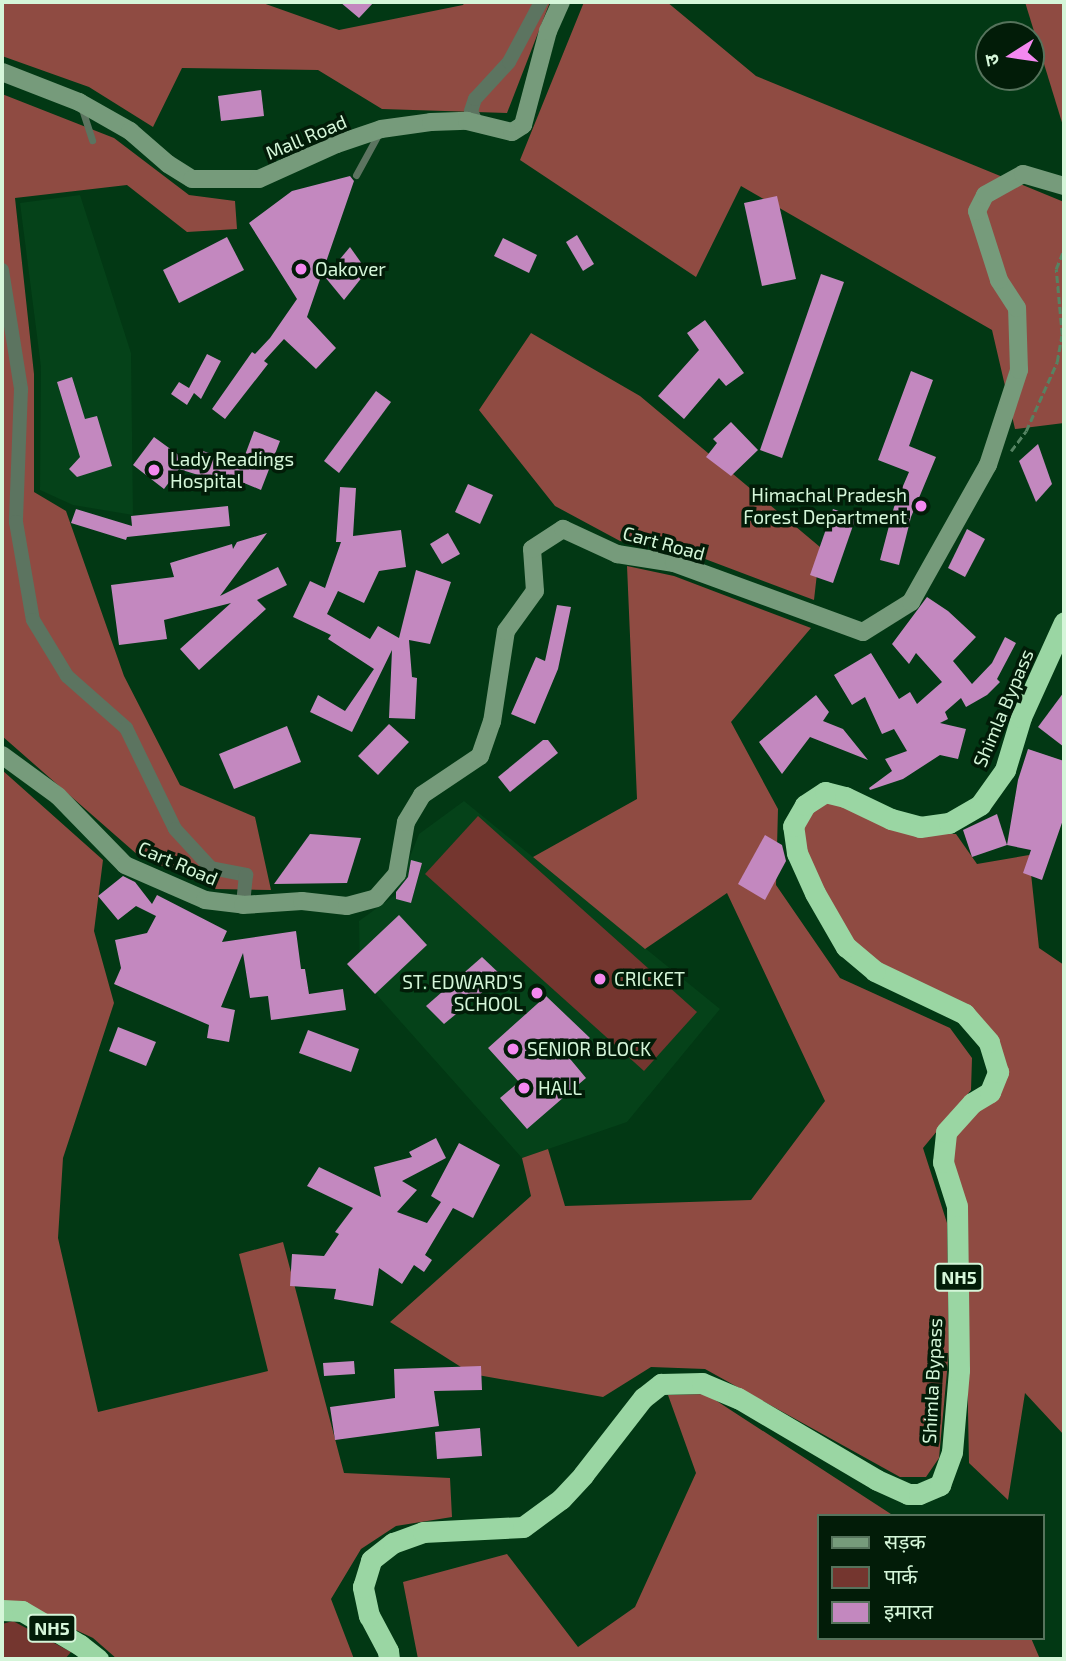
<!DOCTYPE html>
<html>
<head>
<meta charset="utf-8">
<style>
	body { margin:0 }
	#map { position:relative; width:1066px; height:1661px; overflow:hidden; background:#023814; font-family:"Exo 2","Noto Sans Devanagari",sans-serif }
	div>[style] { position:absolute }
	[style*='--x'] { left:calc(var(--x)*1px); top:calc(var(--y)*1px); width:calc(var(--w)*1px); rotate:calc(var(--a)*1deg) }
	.built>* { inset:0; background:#054219 }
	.green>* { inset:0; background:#74362f }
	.forest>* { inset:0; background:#8f4b42 }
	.building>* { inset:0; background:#c388bf }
	.path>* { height:2.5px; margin-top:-1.25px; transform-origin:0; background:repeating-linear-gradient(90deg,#558362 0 7px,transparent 0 10.5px) }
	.lane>* { height:7px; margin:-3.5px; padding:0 3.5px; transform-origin:3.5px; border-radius:3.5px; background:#5c7460 }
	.street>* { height:14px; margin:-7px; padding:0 7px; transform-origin:7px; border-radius:7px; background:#5c7460 }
	.secondary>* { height:18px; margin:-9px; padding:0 9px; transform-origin:9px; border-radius:9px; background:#769b7b }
	.highway>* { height:21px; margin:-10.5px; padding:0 10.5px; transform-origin:10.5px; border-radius:10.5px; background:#9ad6a3 }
	.dots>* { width:19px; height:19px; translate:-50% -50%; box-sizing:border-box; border:4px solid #021c08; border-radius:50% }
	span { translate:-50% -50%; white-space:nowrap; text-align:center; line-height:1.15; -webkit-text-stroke:7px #021c08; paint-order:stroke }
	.shield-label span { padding:2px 5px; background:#021c08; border:2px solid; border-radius:5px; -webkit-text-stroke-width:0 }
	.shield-label { font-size:18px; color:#d5f6d9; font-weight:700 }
	.street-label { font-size:19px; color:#d5f6d9 }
	.poi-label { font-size:19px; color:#d5f6d9 }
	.left { translate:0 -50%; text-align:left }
	.right { translate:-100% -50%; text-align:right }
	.frame { position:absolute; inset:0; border:4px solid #d5f6d9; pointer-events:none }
	.legend { position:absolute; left:817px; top:1514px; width:228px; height:126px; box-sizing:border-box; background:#021c08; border:2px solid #56735c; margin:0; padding:9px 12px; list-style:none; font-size:21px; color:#d5f6d9 }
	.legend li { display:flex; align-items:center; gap:14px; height:35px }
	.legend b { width:35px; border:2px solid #56735c }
	.north { position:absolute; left:975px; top:21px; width:70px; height:70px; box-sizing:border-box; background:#021c08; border:2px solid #56735c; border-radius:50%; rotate:258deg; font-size:19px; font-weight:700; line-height:28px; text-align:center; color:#d5f6d9 }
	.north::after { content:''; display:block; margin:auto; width:24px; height:32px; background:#f489f0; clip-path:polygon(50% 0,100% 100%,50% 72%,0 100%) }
</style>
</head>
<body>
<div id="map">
	<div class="built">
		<i style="clip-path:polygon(80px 195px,131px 353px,133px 515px,73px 505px,40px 490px,41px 367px,20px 203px)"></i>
		<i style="clip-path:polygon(464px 801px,720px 1009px,627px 1122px,522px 1158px,360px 976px,359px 921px,395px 895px,419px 834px)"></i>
	</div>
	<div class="green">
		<i style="clip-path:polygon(478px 816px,697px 1012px,644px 1071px,425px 874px)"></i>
		<i style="clip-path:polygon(13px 1621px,71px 1652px,65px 1659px,2px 1659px,2px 1624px)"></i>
	</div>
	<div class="forest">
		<i style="clip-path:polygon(2px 2px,260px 2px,339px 30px,463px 5px,465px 2px,550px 2px,507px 113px,382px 109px,318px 70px,182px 68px,153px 127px,89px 87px,2px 56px)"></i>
		<i style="clip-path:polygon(584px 2px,667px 2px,756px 76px,1064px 202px,1064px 423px,1015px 429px,992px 330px,741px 186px,696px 277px,520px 160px)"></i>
		<i style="clip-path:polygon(1025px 2px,1064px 2px,1064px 129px)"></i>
		<i style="clip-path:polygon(2px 94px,114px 138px,189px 195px,235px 201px,237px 229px,187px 232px,127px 185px,15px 198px,34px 374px,34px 492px,66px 511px,124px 676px,180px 785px,255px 817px,271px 890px,216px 889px,139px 856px,2px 736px)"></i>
		<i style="clip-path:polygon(531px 333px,640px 396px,820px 547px,814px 600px,676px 548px,620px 541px,555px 506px,479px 410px)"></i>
		<i style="clip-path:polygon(627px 566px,674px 576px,811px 628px,731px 722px,778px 809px,776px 885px,840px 978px,950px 1028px,972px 1058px,971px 1090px,923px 1148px,947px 1223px,949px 1350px,939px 1458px,926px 1477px,900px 1477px,705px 1369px,651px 1367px,603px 1397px,472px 1374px,390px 1322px,531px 1196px,522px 1158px,548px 1149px,565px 1206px,751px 1200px,825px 1101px,727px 893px,645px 949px,533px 857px,637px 799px)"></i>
		<i style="clip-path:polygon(2px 770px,103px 860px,94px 931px,114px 1003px,63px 1158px,58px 1238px,98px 1412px,268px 1371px,239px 1254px,283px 1242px,344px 1473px,450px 1478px,452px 1517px,396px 1526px,361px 1549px,331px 1599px,354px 1659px,117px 1659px,93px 1638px,18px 1603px,2px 1603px)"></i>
		<i style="clip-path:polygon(828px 798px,919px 833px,956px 834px,977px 864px,1029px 855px,1039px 948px,1064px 965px,1064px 1435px,1025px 1393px,1008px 1500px,969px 1463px,964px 1205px,950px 1162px,952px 1133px,997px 1093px,993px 1038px,877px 965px,851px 942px,801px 851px,800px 825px,811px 808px)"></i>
		<i style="clip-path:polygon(706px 1394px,894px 1516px,819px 1516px,819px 1638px,1031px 1638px,1040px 1659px,418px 1659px,403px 1582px,507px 1554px,578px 1647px,635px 1607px,696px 1473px,668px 1395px)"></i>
	</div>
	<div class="building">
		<i style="clip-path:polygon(340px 2px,374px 2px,359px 18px)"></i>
		<i style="clip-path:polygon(261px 90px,264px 116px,221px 121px,218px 96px)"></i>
		<i style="clip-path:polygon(350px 176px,354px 181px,307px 317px,336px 348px,316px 369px,284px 339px,264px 361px,268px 364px,225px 419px,212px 409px,252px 352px,255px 354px,270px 338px,297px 299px,249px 223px,292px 191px)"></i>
		<i style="clip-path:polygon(777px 196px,796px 279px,762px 286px,744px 203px)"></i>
		<i style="clip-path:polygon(577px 235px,594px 264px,583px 271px,566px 242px)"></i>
		<i style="clip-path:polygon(227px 237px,244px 270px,179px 303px,163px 270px)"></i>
		<i style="clip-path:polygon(503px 238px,537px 255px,529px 273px,494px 256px)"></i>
		<i style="clip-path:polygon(350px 247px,367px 271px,344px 300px,325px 277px)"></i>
		<i style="clip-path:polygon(821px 274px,844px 282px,782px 458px,760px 450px)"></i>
		<i style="clip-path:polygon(705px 320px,744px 373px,726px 386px,719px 378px,684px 419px,658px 396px,699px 350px,687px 333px)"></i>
		<i style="clip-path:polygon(207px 354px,221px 361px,201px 399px,194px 393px,187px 405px,171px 394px,179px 382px,189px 388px)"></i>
		<i style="clip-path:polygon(911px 371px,933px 380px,909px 446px,936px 457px,911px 517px,899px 565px,880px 560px,894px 507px,909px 472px,878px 460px)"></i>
		<i style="clip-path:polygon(72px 377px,85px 419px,97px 416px,112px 466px,77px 477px,69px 469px,80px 457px,57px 382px)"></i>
		<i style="clip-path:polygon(376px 391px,391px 402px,339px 473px,324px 461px)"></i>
		<i style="clip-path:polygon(731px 422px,758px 450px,731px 476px,706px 457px,717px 443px,713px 439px)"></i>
		<i style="clip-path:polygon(254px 431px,280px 441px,261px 490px,232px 478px,230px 485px,179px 469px,164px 489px,133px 465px,154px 437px,191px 464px,196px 449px,242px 463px)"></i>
		<i style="clip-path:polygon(1038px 444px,1052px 484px,1036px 502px,1019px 461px)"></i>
		<i style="clip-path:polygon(468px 484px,493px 495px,480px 524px,455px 512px)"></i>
		<i style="clip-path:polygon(340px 487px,356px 488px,353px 536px,401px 530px,406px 567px,379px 571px,364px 603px,338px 591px,327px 614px,370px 639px,378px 626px,399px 638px,416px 570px,451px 582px,430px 644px,409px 640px,412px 677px,417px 678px,415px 719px,389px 718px,392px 650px,352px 732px,310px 712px,318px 695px,345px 711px,374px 669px,328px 639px,331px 635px,293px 617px,310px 581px,325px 588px,341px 542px,336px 542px)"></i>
		<i style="clip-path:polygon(228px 506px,230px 526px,127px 537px,126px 540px,71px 523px,76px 509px,132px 526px,131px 516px)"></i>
		<i style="clip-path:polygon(833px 509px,856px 517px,833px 583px,810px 575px)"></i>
		<i style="clip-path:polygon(967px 529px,985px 539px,965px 577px,948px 568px)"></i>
		<i style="clip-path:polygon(267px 533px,220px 596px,278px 567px,287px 585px,257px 600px,266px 609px,199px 670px,180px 649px,231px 603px,164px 620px,167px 639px,119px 645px,111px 585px,174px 577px,170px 563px,232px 544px,233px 549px,237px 542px)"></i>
		<i style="clip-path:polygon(448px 533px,460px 554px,442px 564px,430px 544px)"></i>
		<i style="clip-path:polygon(927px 597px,948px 611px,976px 637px,953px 661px,972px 684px,992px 663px,1005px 637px,1016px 643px,997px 679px,1000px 682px,987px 695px,966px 707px,961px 698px,945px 712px,948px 719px,940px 723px,966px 729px,958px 759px,940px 755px,903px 779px,870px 790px,869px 788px,892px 771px,885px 759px,907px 751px,894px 729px,882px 734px,865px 697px,852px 705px,834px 675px,871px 653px,899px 699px,910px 692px,917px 704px,942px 682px,916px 653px,909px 664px,892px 644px)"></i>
		<i style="clip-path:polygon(557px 605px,571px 607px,558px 669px,535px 724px,511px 714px,536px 657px,545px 661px)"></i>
		<i style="clip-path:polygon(1064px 692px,1064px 747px,1038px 727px)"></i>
		<i style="clip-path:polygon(816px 695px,829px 712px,823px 721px,843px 729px,868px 760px,810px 737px,782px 774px,759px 742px)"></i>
		<i style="clip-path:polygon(389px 724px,409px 742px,378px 775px,358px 756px)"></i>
		<i style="clip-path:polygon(287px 726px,301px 762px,234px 789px,219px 754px)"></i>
		<i style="clip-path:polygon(543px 740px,548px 740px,558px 753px,510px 792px,498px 777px)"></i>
		<i style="clip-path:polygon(1028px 749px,1064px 761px,1064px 817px,1042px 880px,1023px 873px,1031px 850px,1007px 845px,1018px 780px)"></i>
		<i style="clip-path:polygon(997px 814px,1007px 845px,972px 857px,963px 830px)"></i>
		<i style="clip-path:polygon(310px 834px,361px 838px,347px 883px,274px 884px)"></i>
		<i style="clip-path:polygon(765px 835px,782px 845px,786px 861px,765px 900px,738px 884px)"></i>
		<i style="clip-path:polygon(411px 860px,422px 863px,411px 903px,396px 899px,396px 892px,408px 877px)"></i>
		<i style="clip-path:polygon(123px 876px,135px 882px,152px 904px,157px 895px,227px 931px,222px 942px,296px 931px,301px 969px,305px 969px,309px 994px,343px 989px,346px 1010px,271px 1020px,268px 996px,250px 998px,243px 953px,221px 1007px,235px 1010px,229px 1042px,207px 1038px,209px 1025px,114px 984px,121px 968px,115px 940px,147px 933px,156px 916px,136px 906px,118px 920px,98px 896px)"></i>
		<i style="clip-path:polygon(399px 915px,427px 945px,375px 994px,347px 964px)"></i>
		<i style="clip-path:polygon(482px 957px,502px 976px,444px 1024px,426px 1006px)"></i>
		<i style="clip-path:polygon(546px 996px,590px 1038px,566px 1054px,586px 1078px,527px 1129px,500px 1098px,519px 1082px,488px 1048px)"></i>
		<i style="clip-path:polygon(118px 1027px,156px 1042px,146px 1066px,109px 1051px)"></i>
		<i style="clip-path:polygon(308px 1030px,359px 1049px,351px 1072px,299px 1053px)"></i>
		<i style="clip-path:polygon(436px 1138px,446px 1158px,402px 1181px,417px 1190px,397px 1212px,427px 1223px,441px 1202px,431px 1196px,459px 1143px,500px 1165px,473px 1218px,453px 1208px,425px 1255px,432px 1260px,424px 1272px,414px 1265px,402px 1284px,379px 1268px,373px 1306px,334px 1299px,336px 1289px,290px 1286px,292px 1254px,324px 1256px,339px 1234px,335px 1232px,353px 1208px,307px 1186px,319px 1167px,381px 1197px,374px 1167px,412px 1157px,409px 1152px)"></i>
		<i style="clip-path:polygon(354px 1361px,355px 1374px,324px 1376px,323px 1363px)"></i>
		<i style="clip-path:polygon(481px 1366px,482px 1390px,434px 1391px,439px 1426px,335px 1440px,330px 1407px,395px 1398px,394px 1369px)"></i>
		<i style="clip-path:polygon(480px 1428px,482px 1456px,437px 1459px,435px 1432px)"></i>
	</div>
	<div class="path">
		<i style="--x:1011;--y:451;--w:25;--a:-53"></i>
		<i style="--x:1026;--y:431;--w:76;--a:-65.8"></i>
		<i style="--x:1057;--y:362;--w:27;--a:-80"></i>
		<i style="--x:1062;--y:335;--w:66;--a:-95.2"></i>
		<i style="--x:1056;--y:269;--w:22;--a:-68"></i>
	</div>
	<div class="lane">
		<i style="--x:81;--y:106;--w:36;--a:72"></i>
		<i style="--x:356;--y:175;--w:48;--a:-61.3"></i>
	</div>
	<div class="street">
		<i style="--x:477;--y:124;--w:14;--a:-115"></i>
		<i style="--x:471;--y:111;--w:13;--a:-72"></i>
		<i style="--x:475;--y:99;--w:50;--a:-47.4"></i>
		<i style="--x:509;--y:62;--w:68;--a:-61.9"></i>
		<i style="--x:2;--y:270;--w:121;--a:80.9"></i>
		<i style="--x:21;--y:389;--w:133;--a:92.2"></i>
		<i style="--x:16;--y:522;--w:99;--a:80.2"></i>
		<i style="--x:33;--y:620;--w:66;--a:58.7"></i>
		<i style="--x:67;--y:676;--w:79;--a:41.4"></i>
		<i style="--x:126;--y:728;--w:112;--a:64.1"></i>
		<i style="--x:175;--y:829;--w:53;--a:47.3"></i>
		<i style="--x:211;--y:868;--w:36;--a:11"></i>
		<i style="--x:246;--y:875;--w:30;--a:96"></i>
	</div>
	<div class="secondary">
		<i style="--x:2;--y:72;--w:83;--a:21.3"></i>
		<i style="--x:79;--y:102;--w:59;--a:29.6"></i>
		<i style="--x:130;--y:131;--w:50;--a:41"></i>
		<i style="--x:168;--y:164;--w:28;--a:32"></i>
		<i style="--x:192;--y:179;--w:67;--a:0"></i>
		<i style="--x:259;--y:179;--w:85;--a:-24.2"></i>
		<i style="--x:337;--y:144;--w:46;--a:-18.8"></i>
		<i style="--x:381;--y:129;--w:50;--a:-8"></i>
		<i style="--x:431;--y:122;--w:36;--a:-2"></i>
		<i style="--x:467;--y:121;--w:46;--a:13.7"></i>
		<i style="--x:512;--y:132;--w:13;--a:-32"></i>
		<i style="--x:523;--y:125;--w:97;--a:-75.1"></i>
		<i style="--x:548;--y:31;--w:32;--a:-66"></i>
		<i style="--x:2;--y:755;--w:69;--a:36.2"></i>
		<i style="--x:58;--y:796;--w:96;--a:45.8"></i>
		<i style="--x:125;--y:865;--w:87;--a:23.6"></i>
		<i style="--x:205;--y:900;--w:38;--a:7"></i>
		<i style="--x:243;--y:905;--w:59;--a:-3.9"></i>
		<i style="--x:302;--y:901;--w:45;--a:6.3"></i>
		<i style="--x:347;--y:906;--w:30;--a:-15"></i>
		<i style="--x:376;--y:898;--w:32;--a:-49"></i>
		<i style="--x:397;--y:874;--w:53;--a:-80.2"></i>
		<i style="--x:406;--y:822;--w:31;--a:-59"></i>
		<i style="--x:422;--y:795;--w:70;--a:-33.9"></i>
		<i style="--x:480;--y:756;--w:36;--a:-71"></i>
		<i style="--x:492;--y:722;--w:92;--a:-81.3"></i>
		<i style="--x:506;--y:631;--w:49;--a:-54.1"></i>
		<i style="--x:535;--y:591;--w:42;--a:-94.1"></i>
		<i style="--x:532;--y:549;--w:37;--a:-33"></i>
		<i style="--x:563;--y:529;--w:60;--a:24.8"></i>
		<i style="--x:617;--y:554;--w:58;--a:9"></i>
		<i style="--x:674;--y:563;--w:201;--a:20.1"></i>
		<i style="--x:863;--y:632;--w:57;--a:-32"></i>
		<i style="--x:911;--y:602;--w:157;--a:-60.7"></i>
		<i style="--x:988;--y:465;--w:100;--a:-71.9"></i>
		<i style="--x:1019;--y:370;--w:62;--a:-91.8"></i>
		<i style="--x:1017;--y:308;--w:33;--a:-123"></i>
		<i style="--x:999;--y:280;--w:72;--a:-107.7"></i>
		<i style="--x:977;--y:211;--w:18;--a:-63"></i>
		<i style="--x:985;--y:195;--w:43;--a:-28.9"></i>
		<i style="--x:1023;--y:174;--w:43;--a:16.3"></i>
	</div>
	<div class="highway">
		<i style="--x:2;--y:1610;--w:20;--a:3"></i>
		<i style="--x:22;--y:1611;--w:67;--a:30.4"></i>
		<i style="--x:80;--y:1645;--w:23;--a:38"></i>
		<i style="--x:389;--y:1659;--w:8;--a:-97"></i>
		<i style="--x:388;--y:1651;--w:40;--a:-118"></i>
		<i style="--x:369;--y:1616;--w:30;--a:-102"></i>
		<i style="--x:363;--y:1587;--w:28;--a:-73"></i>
		<i style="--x:371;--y:1560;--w:28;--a:-38"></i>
		<i style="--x:393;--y:1543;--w:32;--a:-20"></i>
		<i style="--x:423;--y:1532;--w:100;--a:-2.9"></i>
		<i style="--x:523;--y:1527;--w:47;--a:-36.4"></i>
		<i style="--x:561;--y:1499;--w:33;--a:-47"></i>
		<i style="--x:583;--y:1475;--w:98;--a:-52.1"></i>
		<i style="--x:643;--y:1398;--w:23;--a:-38"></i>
		<i style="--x:661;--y:1384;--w:41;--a:-1.4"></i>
		<i style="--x:702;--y:1383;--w:39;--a:23"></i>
		<i style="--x:738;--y:1398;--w:161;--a:30.5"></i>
		<i style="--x:877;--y:1480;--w:34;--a:24"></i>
		<i style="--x:908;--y:1494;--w:11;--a:0"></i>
		<i style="--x:919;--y:1494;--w:23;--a:-23"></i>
		<i style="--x:940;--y:1485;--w:35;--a:-70"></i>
		<i style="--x:952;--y:1452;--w:82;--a:-85.1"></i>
		<i style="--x:959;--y:1370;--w:164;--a:-90.7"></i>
		<i style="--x:957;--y:1206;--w:46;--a:-107.7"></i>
		<i style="--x:943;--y:1162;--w:30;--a:-84"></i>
		<i style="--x:946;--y:1132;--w:39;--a:-48"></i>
		<i style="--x:972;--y:1103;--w:21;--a:-31"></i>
		<i style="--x:990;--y:1092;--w:22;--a:-68"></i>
		<i style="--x:998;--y:1072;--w:31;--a:-107"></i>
		<i style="--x:989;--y:1042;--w:37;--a:-131"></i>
		<i style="--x:965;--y:1014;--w:100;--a:-154.5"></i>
		<i style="--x:875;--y:971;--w:38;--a:-140"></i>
		<i style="--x:846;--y:947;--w:62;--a:-119.9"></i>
		<i style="--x:815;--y:893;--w:44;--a:-114.2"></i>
		<i style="--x:797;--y:853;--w:27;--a:-98"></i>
		<i style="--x:793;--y:826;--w:24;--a:-60"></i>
		<i style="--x:805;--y:805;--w:24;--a:-33"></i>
		<i style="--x:825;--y:792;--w:21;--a:14"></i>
		<i style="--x:845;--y:797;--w:51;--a:25.6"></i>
		<i style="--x:891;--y:819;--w:30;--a:15"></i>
		<i style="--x:920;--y:827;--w:29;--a:-8"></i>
		<i style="--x:949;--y:823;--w:36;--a:-30"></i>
		<i style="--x:980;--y:805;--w:43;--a:-54.5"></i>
		<i style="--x:1005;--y:770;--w:55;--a:-73.2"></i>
		<i style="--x:1021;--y:717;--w:104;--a:-65.6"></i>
	</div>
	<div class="dots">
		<i style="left:301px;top:269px;background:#f489f0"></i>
		<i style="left:154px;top:470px;background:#f489f0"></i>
		<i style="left:921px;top:506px;background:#f489f0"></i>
		<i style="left:600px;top:979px;background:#f489f0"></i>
		<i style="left:537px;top:993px;background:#f489f0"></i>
		<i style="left:513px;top:1049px;background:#f489f0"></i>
		<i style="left:524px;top:1088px;background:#f489f0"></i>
	</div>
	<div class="shield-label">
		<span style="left:959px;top:1277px">NH5</span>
		<span style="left:52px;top:1628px">NH5</span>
	</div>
	<div class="street-label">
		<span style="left:306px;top:137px;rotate:-23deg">Mall Road</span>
		<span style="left:664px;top:543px;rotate:15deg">Cart Road</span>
		<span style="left:1003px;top:708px;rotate:-67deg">Shimla Bypass</span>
		<span style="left:178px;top:863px;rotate:23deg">Cart Road</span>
		<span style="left:932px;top:1381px;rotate:-87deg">Shimla Bypass</span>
	</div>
	<div class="poi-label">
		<span class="left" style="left:315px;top:269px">Oakover</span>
		<span class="left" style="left:170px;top:470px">Lady Readings<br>Hospital</span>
		<span class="right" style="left:907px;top:506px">Himachal Pradesh<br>Forest Department</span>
		<span class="left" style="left:614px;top:979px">CRICKET</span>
		<span class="right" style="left:523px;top:993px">ST. EDWARD'S<br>SCHOOL</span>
		<span class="left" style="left:527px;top:1049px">SENIOR BLOCK</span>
		<span class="left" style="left:538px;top:1088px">HALL</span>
	</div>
	<div class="frame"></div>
	<ul class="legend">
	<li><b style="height:9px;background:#769b7b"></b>सड़क</li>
	<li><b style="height:19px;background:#74362f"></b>पार्क</li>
	<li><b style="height:19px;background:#c388bf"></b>इमारत</li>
	</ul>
	<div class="north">उ</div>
</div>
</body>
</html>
